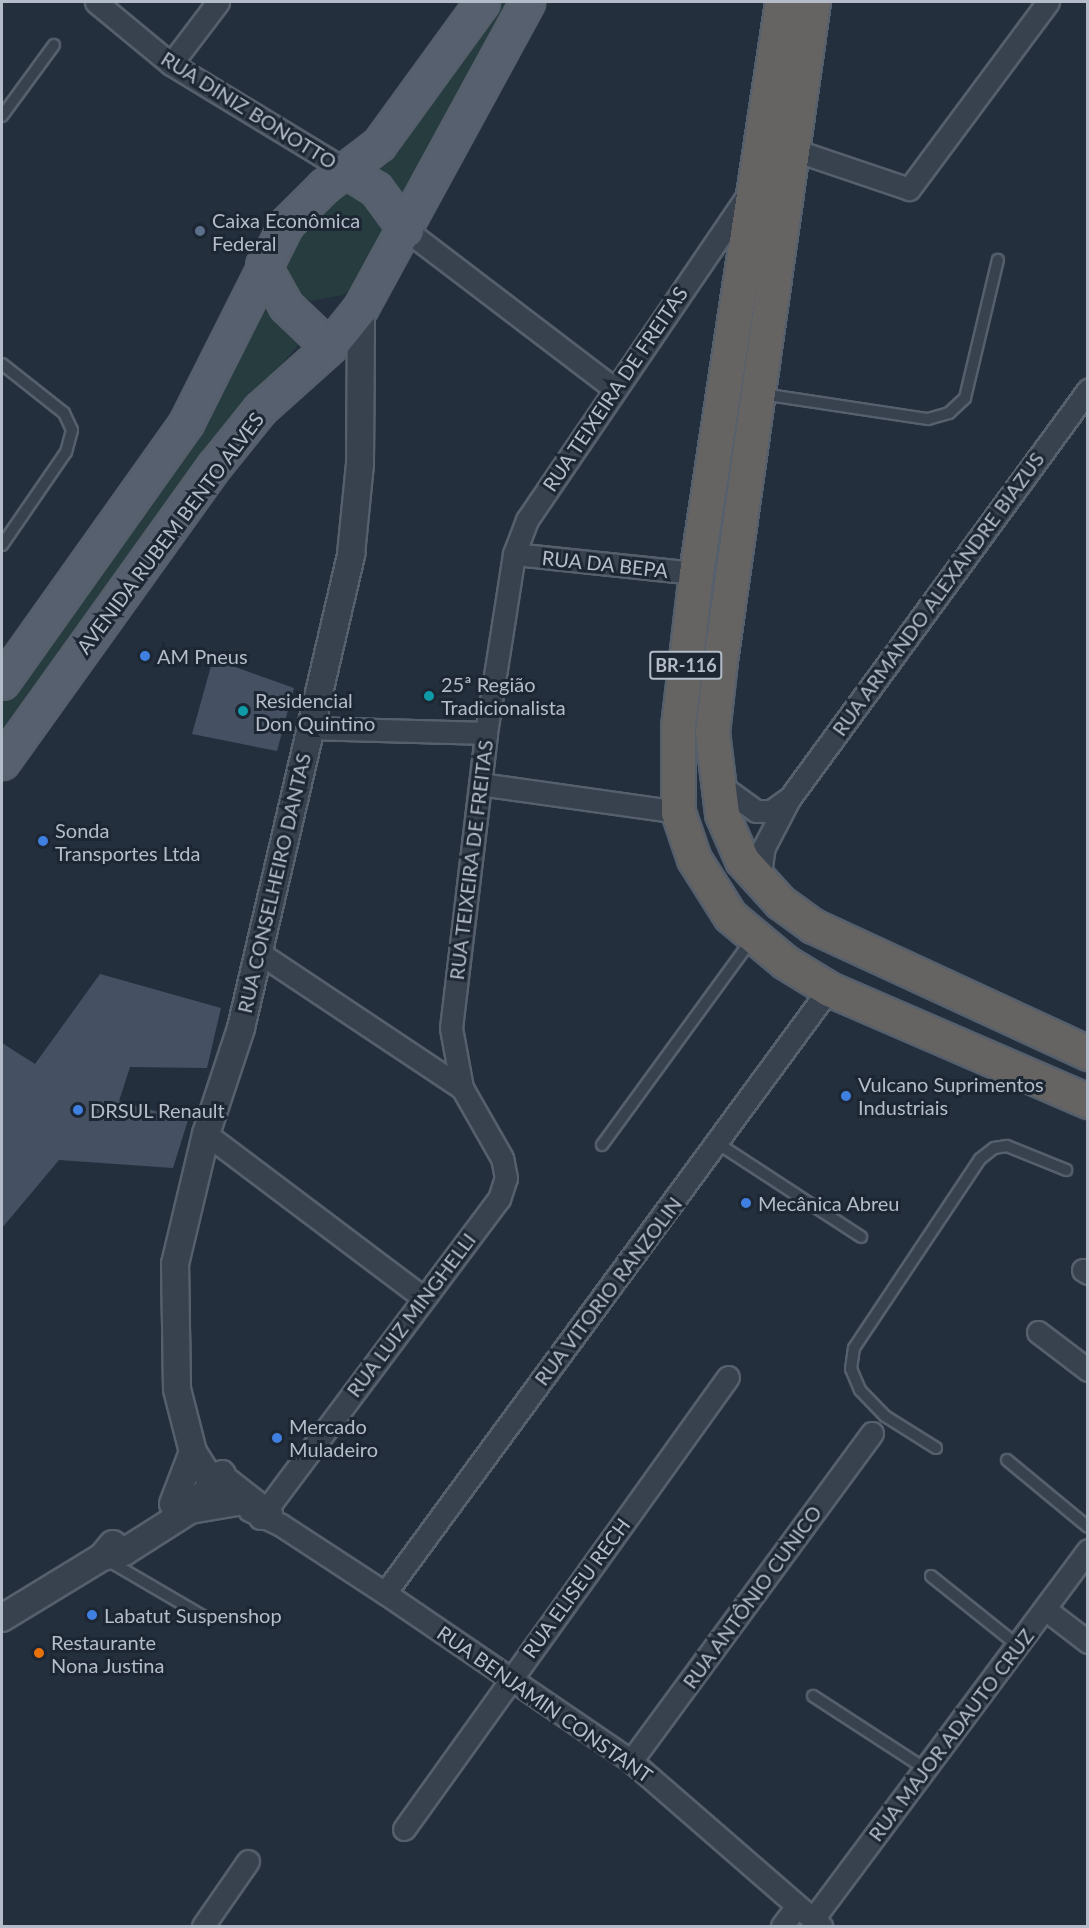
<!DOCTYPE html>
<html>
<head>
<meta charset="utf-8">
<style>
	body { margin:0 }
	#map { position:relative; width:1089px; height:1928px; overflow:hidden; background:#242f3e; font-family:Lato,sans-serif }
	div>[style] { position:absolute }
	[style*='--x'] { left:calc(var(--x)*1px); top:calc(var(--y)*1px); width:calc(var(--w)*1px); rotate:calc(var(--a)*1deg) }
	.green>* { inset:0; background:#263c3f }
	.building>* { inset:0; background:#455162 }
	.roads { filter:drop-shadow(2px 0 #565f6c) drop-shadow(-2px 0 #565f6c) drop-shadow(0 2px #565f6c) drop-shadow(0 -2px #565f6c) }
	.service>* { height:10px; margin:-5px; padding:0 5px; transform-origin:5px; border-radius:5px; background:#38414e }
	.minor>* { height:21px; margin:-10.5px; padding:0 10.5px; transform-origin:10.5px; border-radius:10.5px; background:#38414e }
	.tertiary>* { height:26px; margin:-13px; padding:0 13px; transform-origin:13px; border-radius:13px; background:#38414e }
	.primary>* { height:33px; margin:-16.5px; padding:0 16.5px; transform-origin:16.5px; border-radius:16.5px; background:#56606e }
	.trunk>* { height:33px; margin:-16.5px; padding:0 16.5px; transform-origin:16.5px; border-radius:16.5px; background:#656462 }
	.dots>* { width:16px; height:16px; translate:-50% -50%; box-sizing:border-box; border:3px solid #1d2633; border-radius:50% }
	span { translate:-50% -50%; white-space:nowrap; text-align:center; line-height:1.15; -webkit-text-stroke:6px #1d2633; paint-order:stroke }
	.shield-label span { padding:2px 4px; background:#1d2633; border:2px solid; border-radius:4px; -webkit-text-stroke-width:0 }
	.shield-label { font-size:18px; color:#b4bcc9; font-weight:700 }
	.street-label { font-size:20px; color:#b4bcc9 }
	.poi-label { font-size:20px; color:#b4bcc9 }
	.left { translate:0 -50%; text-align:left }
	.frame { position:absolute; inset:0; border:3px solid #b4bcc9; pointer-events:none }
</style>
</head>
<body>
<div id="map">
	<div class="green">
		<i style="clip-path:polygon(501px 2px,507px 2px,406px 201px,389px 181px,372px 174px)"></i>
		<i style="clip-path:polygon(346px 192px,363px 196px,386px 226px,386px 240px,358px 284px,343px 295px,311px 301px,295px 294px,280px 260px,285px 245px,332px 194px)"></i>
		<i style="clip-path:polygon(259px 303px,308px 334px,197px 461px,2px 736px,2px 694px)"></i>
	</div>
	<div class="building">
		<i style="clip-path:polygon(213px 659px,294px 688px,277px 751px,192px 734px)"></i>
		<i style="clip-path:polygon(100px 974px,221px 1008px,207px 1068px,130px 1067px,119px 1101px,188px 1120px,173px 1168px,59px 1160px,2px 1228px,2px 1043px,35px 1064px)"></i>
	</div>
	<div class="roads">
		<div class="service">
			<i style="--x:2;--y:116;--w:88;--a:-53.8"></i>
			<i style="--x:2;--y:364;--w:79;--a:38.3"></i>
			<i style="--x:64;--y:413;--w:19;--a:65"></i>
			<i style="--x:72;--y:430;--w:23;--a:105"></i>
			<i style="--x:66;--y:452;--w:113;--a:124.5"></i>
			<i style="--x:762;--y:394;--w:168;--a:8.6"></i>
			<i style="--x:928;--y:419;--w:22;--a:-16"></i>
			<i style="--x:949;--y:413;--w:22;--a:-43"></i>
			<i style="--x:965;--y:398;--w:142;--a:-76.6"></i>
			<i style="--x:717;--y:1143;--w:172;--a:33.1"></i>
			<i style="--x:602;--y:1145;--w:255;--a:-53.9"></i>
			<i style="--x:936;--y:1448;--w:60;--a:-147.9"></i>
			<i style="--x:885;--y:1416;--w:36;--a:-134"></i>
			<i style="--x:860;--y:1390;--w:23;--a:-113"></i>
			<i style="--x:851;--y:1369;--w:21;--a:-82"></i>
			<i style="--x:854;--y:1348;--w:227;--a:-56.3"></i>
			<i style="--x:980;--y:1159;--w:18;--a:-38"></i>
			<i style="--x:994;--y:1148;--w:13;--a:-9"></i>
			<i style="--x:1007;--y:1146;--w:64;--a:22.1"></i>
			<i style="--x:1007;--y:1460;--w:105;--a:39.6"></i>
			<i style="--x:107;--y:1560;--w:111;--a:30.3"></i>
			<i style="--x:931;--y:1576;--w:110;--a:38.7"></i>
			<i style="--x:813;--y:1696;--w:136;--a:33"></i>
		</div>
		<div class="minor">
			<i style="--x:96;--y:2;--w:97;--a:39.6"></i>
			<i style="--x:171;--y:64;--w:206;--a:31.3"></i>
			<i style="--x:171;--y:64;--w:78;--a:-52.8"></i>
			<i style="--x:794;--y:150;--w:121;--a:18.7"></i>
			<i style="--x:909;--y:189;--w:233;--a:-53.4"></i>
			<i style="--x:406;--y:230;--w:263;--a:37.3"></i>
			<i style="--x:514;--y:554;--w:183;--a:6"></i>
			<i style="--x:309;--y:728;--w:177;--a:1.6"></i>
			<i style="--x:716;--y:782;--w:49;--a:35.9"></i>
			<i style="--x:756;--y:811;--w:15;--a:0"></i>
			<i style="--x:771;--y:811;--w:21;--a:-35"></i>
			<i style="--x:480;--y:784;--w:200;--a:8"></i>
			<i style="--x:759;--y:881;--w:34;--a:-82"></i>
			<i style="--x:764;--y:847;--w:54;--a:-62.5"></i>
			<i style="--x:789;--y:799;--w:507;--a:-53.83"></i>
			<i style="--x:258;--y:952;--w:245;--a:33.7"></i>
			<i style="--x:206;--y:1134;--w:271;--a:37"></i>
			<i style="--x:1083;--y:1270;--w:6;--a:31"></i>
			<i style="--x:1038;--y:1332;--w:63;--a:37.2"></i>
			<i style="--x:224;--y:1476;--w:60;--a:38.2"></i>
			<i style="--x:249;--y:1510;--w:35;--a:25"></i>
			<i style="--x:281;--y:1525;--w:124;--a:33.2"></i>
			<i style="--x:385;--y:1593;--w:298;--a:34.3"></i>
			<i style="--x:631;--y:1761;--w:252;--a:41"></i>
			<i style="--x:260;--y:1518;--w:399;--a:-53.2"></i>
			<i style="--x:499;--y:1199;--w:22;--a:-72"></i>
			<i style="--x:506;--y:1178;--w:20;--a:-101"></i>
			<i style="--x:502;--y:1158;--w:81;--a:-119.7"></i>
			<i style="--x:462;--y:1088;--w:61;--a:-100.4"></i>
			<i style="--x:451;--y:1028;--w:297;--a:-83.2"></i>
			<i style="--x:486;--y:733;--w:181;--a:-81.1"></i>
			<i style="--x:514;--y:554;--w:36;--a:-69"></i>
			<i style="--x:527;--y:520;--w:395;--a:-55.8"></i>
			<i style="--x:385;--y:1593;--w:750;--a:-53.68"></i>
			<i style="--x:1045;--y:1609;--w:54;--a:37.5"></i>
			<i style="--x:631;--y:1761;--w:407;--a:-53.7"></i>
			<i style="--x:404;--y:1829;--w:556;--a:-54.37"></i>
			<i style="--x:813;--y:1919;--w:460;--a:-53.3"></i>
			<i style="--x:203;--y:1926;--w:79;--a:-55.3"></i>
			<i style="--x:782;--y:1926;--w:25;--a:-53"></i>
		</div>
		<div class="tertiary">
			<i style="--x:215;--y:1487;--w:41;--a:-122.2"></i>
			<i style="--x:193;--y:1452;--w:65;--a:-104.3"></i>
			<i style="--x:177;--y:1389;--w:125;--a:-90.9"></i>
			<i style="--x:175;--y:1264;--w:134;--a:-76.6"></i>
			<i style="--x:206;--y:1134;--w:112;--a:-71.7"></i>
			<i style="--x:241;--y:1028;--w:487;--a:-76.9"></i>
			<i style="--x:351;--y:554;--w:90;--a:-84.3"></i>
			<i style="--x:360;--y:464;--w:157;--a:-89.6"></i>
			<i style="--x:173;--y:1504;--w:56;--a:-69"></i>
			<i style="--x:190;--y:1510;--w:48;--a:-9.7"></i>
			<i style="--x:102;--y:1557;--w:23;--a:-13"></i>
			<i style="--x:124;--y:1552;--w:78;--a:-32.5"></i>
			<i style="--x:190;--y:1510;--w:48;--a:-48.4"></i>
			<i style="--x:2;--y:1618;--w:117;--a:-31.4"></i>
			<i style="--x:102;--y:1557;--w:17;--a:-50"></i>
		</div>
		<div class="primary">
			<i style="--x:347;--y:171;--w:34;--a:32"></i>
			<i style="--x:376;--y:189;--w:51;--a:53.8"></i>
			<i style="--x:263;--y:265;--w:47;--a:60.7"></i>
			<i style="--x:286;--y:306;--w:59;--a:43.6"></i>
			<i style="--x:2;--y:682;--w:318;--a:-54.6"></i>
			<i style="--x:186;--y:423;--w:223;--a:-63.3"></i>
			<i style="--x:286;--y:224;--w:54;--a:-45"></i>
			<i style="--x:324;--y:186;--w:69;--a:-37.4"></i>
			<i style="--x:379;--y:144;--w:175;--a:-54"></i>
			<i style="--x:2;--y:762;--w:365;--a:-54.4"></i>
			<i style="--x:215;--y:465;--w:72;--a:-51.2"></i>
			<i style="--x:260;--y:409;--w:93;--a:-41.9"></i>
			<i style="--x:329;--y:347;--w:51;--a:-51.3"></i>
			<i style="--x:361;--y:307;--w:347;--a:-61.4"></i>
		</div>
		<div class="trunk">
			<i style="--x:782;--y:2;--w:577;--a:98.57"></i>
			<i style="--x:696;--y:573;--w:155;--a:96.7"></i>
			<i style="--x:678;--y:727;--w:85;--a:90"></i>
			<i style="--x:678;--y:812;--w:50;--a:71.2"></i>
			<i style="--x:694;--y:859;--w:67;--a:57.7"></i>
			<i style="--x:730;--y:916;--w:72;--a:39.9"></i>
			<i style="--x:785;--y:962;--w:52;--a:31.5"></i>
			<i style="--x:829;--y:989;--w:282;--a:23.4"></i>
			<i style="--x:813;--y:2;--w:666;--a:98.03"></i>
			<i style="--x:720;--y:661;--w:71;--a:96.4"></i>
			<i style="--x:712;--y:732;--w:83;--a:83"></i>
			<i style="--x:722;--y:814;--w:50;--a:66.5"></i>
			<i style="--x:742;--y:860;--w:57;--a:47.9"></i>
			<i style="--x:780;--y:902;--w:41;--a:36"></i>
			<i style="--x:813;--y:926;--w:303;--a:24.8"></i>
		</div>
	</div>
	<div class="dots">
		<i style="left:200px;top:231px;background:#5c6f8a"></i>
		<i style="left:145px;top:656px;background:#3f7fe0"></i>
		<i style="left:429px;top:696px;background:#0f9aa8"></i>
		<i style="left:243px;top:711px;background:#0f9aa8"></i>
		<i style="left:43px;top:841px;background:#3f7fe0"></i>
		<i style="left:846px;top:1096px;background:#3f7fe0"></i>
		<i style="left:78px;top:1110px;background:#3f7fe0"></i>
		<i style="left:746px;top:1203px;background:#3f7fe0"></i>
		<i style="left:277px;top:1438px;background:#3f7fe0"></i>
		<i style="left:92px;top:1615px;background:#3f7fe0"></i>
		<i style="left:39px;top:1653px;background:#e8710a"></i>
	</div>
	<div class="shield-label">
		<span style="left:686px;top:665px">BR-116</span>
	</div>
	<div class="street-label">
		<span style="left:249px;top:110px;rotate:32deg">RUA DINIZ BONOTTO</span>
		<span style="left:615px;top:389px;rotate:-56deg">RUA TEIXEIRA DE FREITAS</span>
		<span style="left:170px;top:533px;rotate:-53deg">AVENIDA RUBEM BENTO ALVES</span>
		<span style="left:605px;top:564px;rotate:6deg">RUA DA BEPA</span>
		<span style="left:938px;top:594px;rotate:-54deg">RUA ARMANDO ALEXANDRE BIAZUS</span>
		<span style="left:471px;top:860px;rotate:-83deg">RUA TEIXEIRA DE FREITAS</span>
		<span style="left:274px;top:883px;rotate:-77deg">RUA CONSELHEIRO DANTAS</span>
		<span style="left:608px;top:1291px;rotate:-53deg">RUA VITORIO RANZOLIN</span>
		<span style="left:411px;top:1315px;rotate:-53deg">RUA LUIZ MINGHELLI</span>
		<span style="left:576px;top:1588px;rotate:-54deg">RUA ELISEU RECH</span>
		<span style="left:752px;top:1597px;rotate:-54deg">RUA ANTÔNIO CUNICO</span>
		<span style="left:545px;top:1704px;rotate:35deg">RUA BENJAMIN CONSTANT</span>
		<span style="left:951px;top:1735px;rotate:-53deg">RUA MAJOR ADAUTO CRUZ</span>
	</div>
	<div class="poi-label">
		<span class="left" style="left:212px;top:232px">Caixa Econômica<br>Federal</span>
		<span class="left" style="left:157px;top:656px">AM Pneus</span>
		<span class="left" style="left:441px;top:696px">25ª Região<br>Tradicionalista</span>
		<span class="left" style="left:255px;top:712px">Residencial<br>Don Quintino</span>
		<span class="left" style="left:55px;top:842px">Sonda<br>Transportes Ltda</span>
		<span class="left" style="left:858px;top:1096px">Vulcano Suprimentos<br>Industriais</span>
		<span class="left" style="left:90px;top:1110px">DRSUL Renault</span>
		<span class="left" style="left:758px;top:1203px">Mecânica Abreu</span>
		<span class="left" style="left:289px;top:1438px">Mercado<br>Muladeiro</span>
		<span class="left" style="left:104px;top:1615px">Labatut Suspenshop</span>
		<span class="left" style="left:51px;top:1654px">Restaurante<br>Nona Justina</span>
	</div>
	<div class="frame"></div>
</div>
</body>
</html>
